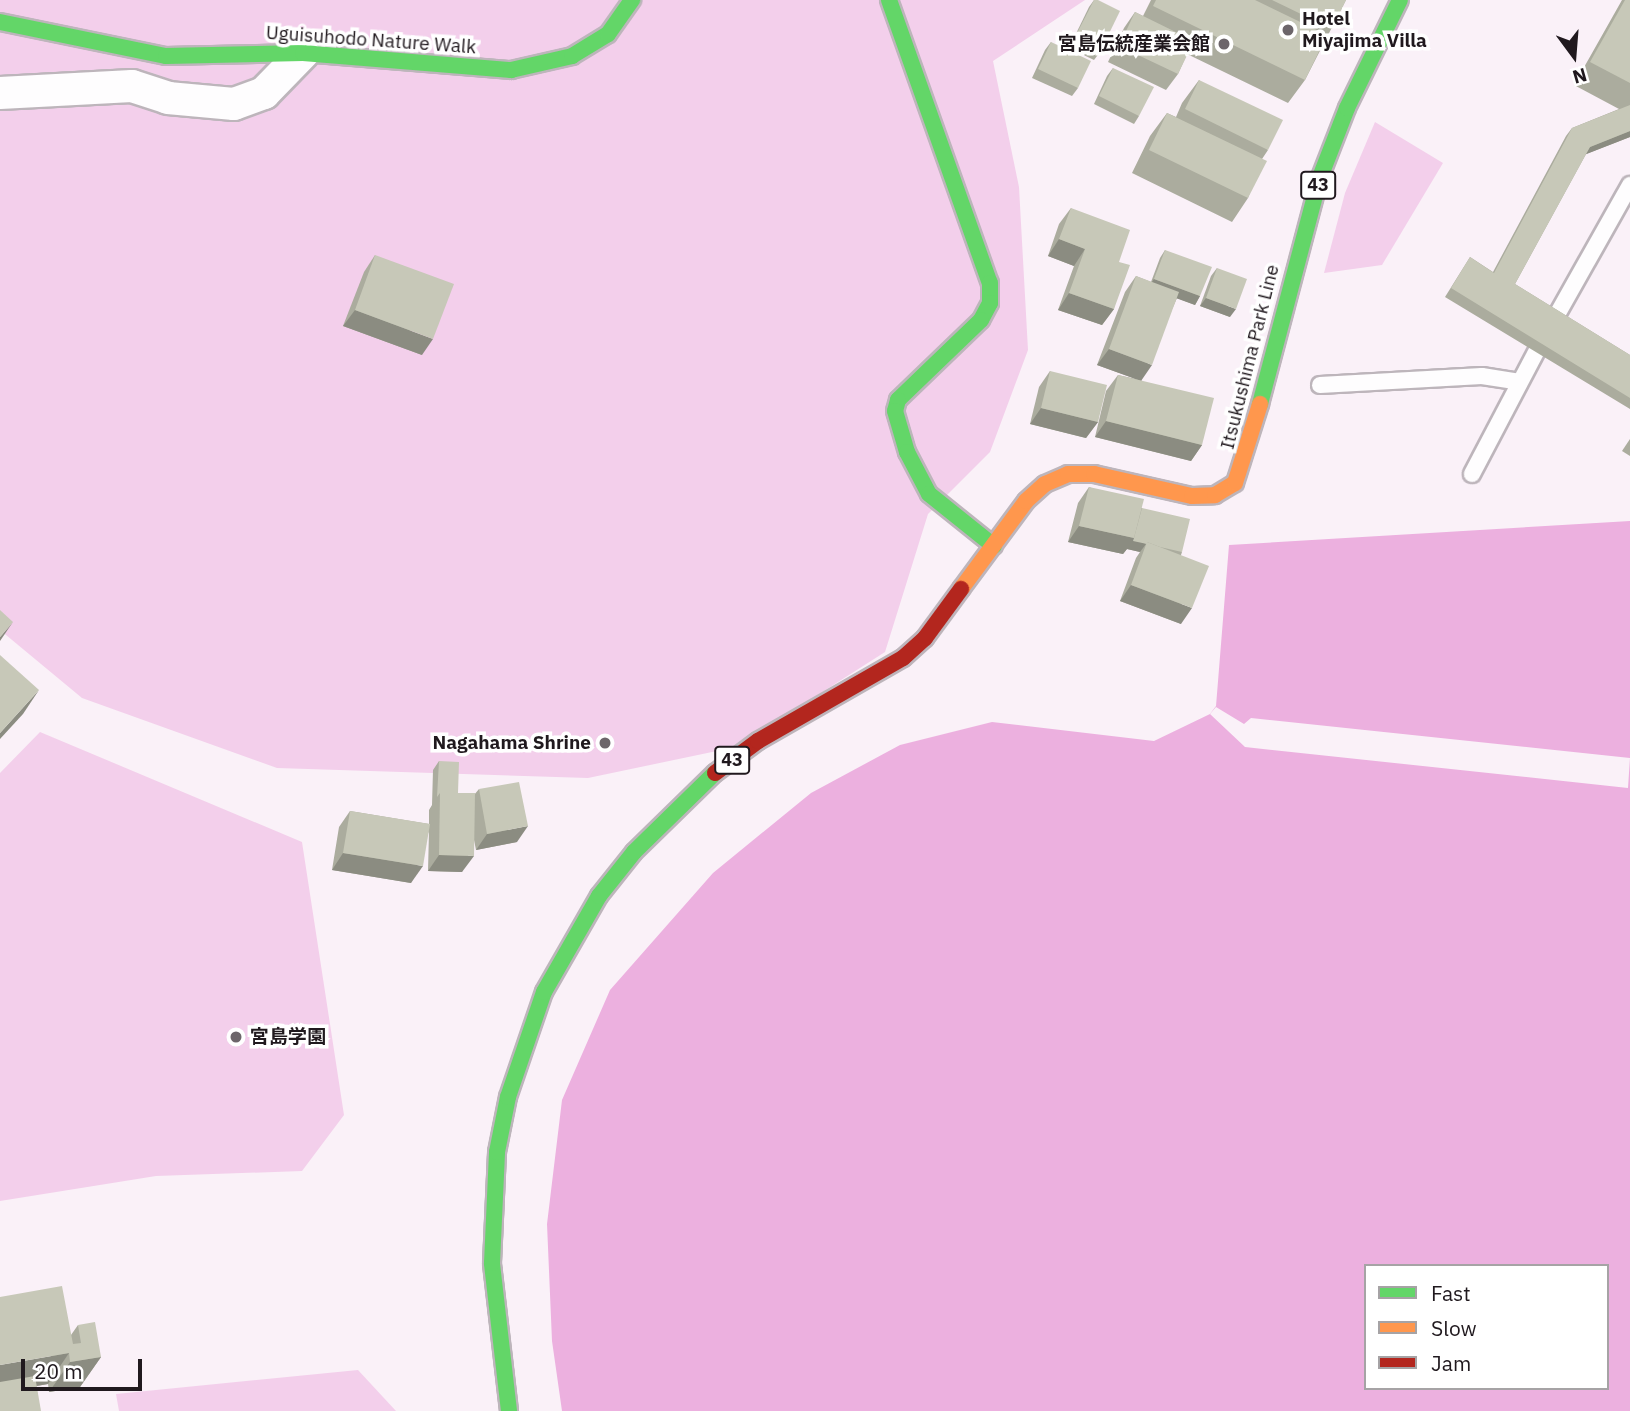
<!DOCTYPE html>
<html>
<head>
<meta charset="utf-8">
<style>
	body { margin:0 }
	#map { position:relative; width:1630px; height:1411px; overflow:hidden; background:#faf1f8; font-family:"IBM Plex Sans","Noto Sans JP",sans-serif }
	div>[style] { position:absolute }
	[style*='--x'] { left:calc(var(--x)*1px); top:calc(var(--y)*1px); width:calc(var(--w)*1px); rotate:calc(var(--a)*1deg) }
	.green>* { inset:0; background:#f3cfeb }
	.water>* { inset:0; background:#ecb0df }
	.pier>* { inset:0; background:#faf1f8 }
	.roads { filter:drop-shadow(2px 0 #bdb5bb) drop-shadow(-2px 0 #bdb5bb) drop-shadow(0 2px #bdb5bb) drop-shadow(0 -2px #bdb5bb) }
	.lane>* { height:16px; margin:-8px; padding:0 8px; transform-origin:8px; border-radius:8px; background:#fefdfe }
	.street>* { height:32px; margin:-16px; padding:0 16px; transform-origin:16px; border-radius:16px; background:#fefdfe }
	.fast>* { height:16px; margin:-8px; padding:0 8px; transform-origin:8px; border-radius:8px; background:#63d668 }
	.slow>* { height:16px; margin:-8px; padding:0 8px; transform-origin:8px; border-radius:8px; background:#ff974d }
	.jam>* { height:16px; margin:-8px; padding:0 8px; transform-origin:8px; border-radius:8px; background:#b3261e }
	.wall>* { inset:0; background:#abac9e }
	.shaded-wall>* { inset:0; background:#8b8c81 }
	.building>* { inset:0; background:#c7c8b8 }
	.dots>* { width:19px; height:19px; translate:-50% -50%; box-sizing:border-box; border:4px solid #fff; border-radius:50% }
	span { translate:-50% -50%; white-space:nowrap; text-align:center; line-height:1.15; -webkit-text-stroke:7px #fff; paint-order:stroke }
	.shield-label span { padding:2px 5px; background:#fff; border:2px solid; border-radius:5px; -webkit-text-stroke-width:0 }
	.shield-label { font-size:18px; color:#20191e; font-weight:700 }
	.poi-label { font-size:19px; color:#20191e; font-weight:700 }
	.left { translate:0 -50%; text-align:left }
	.right { translate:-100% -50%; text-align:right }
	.street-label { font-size:19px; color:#20191e }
	.legend { position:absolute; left:1364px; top:1264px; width:245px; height:126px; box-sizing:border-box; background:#fff; border:2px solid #a6a3a5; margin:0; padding:9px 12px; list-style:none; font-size:21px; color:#20191e }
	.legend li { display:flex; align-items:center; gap:14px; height:35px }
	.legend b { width:35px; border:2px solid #a6a3a5 }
	.north { position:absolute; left:1539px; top:21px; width:70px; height:70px; -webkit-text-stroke:5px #fff; paint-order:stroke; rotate:164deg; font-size:19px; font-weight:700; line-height:28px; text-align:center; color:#20191e }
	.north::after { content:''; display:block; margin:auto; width:24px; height:32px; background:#20191e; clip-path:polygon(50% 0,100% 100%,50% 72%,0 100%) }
	.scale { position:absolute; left:21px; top:1359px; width:121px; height:32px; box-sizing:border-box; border:4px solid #20191e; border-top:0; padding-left:9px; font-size:21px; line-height:24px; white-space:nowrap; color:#20191e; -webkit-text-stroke:5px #fff; paint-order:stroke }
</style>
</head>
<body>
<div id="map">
	<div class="green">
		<i style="clip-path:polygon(0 0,1085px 0,993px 61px,1019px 187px,1028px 350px,990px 452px,928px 514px,885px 652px,736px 747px,588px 778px,277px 768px,82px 698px,0 630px)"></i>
		<i style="clip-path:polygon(1375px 122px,1443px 163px,1382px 265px,1324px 273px,1345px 193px)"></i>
		<i style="clip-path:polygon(40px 732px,302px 842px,344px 1115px,302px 1171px,156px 1176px,0 1201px,0 773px)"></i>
		<i style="clip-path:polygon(358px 1370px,396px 1411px,119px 1411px,116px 1394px)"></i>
	</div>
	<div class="water">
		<i style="clip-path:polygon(evenodd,1630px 521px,1630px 1411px,562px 1411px,552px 1341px,547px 1224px,562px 1100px,610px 990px,713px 873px,811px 793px,900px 745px,992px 722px,1154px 741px,1210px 714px,1216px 706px,1229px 545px,1630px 521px,1366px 1266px,1607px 1266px,1607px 1388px,1366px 1388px,1366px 1266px)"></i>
	</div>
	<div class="pier">
		<i style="clip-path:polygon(1216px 707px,1244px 724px,1251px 718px,1630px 758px,1628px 788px,1245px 747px,1210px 714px)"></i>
	</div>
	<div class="roads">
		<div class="lane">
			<i style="--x:1554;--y:320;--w:155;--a:-60.6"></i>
			<i style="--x:1320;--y:385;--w:162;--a:-3.2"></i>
			<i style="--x:1482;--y:376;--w:38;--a:9"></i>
			<i style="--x:1472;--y:474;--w:138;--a:-62.3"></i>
		</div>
		<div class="street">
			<i style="--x:0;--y:93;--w:132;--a:-3"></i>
			<i style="--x:132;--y:86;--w:38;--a:18"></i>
			<i style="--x:168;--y:98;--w:66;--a:5.2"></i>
			<i style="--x:234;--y:104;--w:32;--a:-20"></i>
			<i style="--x:264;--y:93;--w:56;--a:-45.7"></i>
		</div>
		<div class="fast">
			<i style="--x:889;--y:0;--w:300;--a:70.4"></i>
			<i style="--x:990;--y:283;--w:20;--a:90"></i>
			<i style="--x:990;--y:303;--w:19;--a:118"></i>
			<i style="--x:981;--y:320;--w:115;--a:136.1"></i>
			<i style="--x:898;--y:400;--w:11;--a:105"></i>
			<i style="--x:895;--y:411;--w:43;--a:73.7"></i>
			<i style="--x:907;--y:452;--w:47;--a:62.4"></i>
			<i style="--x:929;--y:494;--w:83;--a:38.7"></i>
			<i style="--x:0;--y:22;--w:169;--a:11.6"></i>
			<i style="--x:166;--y:56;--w:137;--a:-1.3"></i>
			<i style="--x:303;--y:53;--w:209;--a:4.7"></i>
			<i style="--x:511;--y:70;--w:63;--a:-12.9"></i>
			<i style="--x:572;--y:56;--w:42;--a:-31.4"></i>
			<i style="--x:608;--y:34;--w:42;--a:-54.8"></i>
			<i style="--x:1260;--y:404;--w:232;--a:-75.2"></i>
			<i style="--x:1319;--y:180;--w:77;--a:-68.7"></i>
			<i style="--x:1347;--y:108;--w:120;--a:-63.9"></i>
			<i style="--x:509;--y:1411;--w:149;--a:-96.6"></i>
			<i style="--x:492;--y:1263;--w:111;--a:-87.4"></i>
			<i style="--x:497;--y:1152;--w:56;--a:-78.7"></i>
			<i style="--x:508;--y:1097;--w:111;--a:-71.1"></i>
			<i style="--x:544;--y:992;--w:111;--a:-60.2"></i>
			<i style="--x:599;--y:896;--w:56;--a:-51.5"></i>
			<i style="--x:634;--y:852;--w:113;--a:-44.3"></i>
		</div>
		<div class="slow">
			<i style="--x:961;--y:589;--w:109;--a:-53.5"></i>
			<i style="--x:1026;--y:501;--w:25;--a:-42"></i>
			<i style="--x:1045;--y:484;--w:25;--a:-23"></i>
			<i style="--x:1068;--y:474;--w:26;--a:0"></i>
			<i style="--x:1094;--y:474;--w:100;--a:12.7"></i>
			<i style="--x:1192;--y:496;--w:23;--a:-2"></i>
			<i style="--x:1215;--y:495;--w:23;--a:-31"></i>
			<i style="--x:1235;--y:483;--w:83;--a:-72.4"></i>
		</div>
		<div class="jam">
			<i style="--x:715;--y:773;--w:54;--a:-36.7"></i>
			<i style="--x:758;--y:741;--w:167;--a:-29.8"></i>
			<i style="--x:903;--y:658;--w:30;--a:-42"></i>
			<i style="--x:925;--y:638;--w:61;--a:-53.7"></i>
		</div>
	</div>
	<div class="wall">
		<i style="clip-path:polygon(1094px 0,1100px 52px,1094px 60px,1069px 48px,1089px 7px)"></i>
		<i style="clip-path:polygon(1151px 0,1346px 0,1305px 80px,1288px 103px,1187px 54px,1178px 74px,1166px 90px,1108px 62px,1124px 28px,1135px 12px,1143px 16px)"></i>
		<i style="clip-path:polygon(1622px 0,1630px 0,1630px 137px,1586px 154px,1515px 284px,1630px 355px,1630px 409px,1445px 297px,1470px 257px,1493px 272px,1566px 136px,1572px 128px,1619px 109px,1574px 85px)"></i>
		<i style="clip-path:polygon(1051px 42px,1078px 88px,1072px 96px,1032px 78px,1045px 50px)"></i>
		<i style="clip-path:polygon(1113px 68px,1139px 116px,1134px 124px,1094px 104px,1107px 76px)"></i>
		<i style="clip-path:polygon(1199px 80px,1268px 150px,1262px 159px,1248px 198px,1232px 222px,1132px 173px,1150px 136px,1167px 113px,1176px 117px,1182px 103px)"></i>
		<i style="clip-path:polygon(1071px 208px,1119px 262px,1114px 309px,1102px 325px,1058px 310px,1074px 266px,1048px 256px,1059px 224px)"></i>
		<i style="clip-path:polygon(1165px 250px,1200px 296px,1195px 305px,1177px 298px,1141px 380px,1202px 445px,1191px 461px,1095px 437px,1106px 391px,1118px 375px,1136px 379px,1097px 365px,1125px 292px,1136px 276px,1151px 282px,1160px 258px)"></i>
		<i style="clip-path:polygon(375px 255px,422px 355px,343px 326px,364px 272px)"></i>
		<i style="clip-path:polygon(1217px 268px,1230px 317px,1200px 306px,1211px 276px)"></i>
		<i style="clip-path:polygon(1050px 371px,1098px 422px,1086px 438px,1030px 424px,1039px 387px)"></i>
		<i style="clip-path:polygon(1630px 439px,1630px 456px,1622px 451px)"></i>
		<i style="clip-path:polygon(1089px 487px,1142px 508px,1182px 552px,1181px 555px,1181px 624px,1120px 601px,1136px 558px,1140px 552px,1127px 549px,1123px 554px,1068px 542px,1078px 503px)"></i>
		<i style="clip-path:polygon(439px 761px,458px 793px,474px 795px,479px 789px,517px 842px,476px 850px,474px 840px,462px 872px,428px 871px,429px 831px,411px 883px,332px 870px,339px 827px,350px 811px,429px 824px,429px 810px,432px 805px,433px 770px)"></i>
		<i style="clip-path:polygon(78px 1325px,101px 1357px,80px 1387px,49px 1392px,48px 1384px,37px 1386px,0 1411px,71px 1335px)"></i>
	</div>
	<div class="shaded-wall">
		<i style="clip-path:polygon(1630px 131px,1630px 137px,1584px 155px,1590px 147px)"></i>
		<i style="clip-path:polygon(1059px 239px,1085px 249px,1074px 266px,1048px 256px)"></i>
		<i style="clip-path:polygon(1154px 279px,1200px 296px,1195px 305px,1148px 288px)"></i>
		<i style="clip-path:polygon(1069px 293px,1114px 309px,1102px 325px,1058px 310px)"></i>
		<i style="clip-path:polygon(1206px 298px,1236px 309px,1230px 317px,1200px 306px)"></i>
		<i style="clip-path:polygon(355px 310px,433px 339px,422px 355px,343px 326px)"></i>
		<i style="clip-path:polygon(1109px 349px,1152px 365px,1141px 381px,1097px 365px)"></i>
		<i style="clip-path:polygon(1041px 408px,1098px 422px,1086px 438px,1030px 424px)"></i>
		<i style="clip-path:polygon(1106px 421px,1202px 445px,1191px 461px,1095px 437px)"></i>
		<i style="clip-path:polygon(1079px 526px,1134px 538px,1146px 544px,1140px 552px,1127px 549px,1123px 554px,1068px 542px)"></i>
		<i style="clip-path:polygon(1131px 585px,1192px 608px,1181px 624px,1120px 601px)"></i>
		<i style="clip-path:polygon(13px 622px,0 641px,0 637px)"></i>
		<i style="clip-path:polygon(39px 690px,23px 714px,0 739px,0 733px)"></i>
		<i style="clip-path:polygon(528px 826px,517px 842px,476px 850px,487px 834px)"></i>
		<i style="clip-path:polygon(343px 853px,423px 866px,411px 883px,332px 870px)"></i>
		<i style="clip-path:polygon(439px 855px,474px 856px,462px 872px,428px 871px)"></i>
		<i style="clip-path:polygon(69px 1353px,48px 1384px,0 1392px,0 1365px)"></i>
		<i style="clip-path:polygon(101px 1357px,80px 1387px,49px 1392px,70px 1362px)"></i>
	</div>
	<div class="building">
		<i style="clip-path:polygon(1094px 0,1098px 0,1120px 11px,1100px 52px,1074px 39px)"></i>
		<i style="clip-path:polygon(1156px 0,1255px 0,1327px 35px,1305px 80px,1153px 6px)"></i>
		<i style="clip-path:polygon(1272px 0,1346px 0,1332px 29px)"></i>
		<i style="clip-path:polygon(1625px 0,1630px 0,1630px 83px,1590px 62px)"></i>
		<i style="clip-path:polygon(1135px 12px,1194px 41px,1178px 74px,1119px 46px)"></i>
		<i style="clip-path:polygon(1051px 42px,1091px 61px,1078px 88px,1038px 69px)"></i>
		<i style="clip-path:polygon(1113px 68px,1154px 87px,1139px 116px,1099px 96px)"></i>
		<i style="clip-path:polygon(1199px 80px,1283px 120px,1268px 150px,1185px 109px)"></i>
		<i style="clip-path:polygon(1630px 105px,1630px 131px,1590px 147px,1515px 284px,1630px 355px,1630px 398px,1451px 288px,1470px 257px,1494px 273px,1572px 128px)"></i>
		<i style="clip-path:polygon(1167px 113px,1267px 161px,1248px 198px,1149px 150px)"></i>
		<i style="clip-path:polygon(1071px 208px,1130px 230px,1119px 262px,1130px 265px,1114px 309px,1069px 293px,1085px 249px,1059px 239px)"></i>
		<i style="clip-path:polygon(1165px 250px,1212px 267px,1200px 296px,1154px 279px)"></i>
		<i style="clip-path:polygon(375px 255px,454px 284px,433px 339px,355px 310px)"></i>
		<i style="clip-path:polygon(1217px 268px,1247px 279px,1236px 309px,1206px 298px)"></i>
		<i style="clip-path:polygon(1136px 276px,1179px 292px,1152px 365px,1109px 349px)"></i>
		<i style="clip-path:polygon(1050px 371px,1107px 385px,1098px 422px,1041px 408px)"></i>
		<i style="clip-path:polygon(1118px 375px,1214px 398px,1202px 445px,1106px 421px)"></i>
		<i style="clip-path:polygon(1089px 487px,1144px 499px,1134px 538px,1079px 526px)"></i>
		<i style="clip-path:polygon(1142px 508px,1190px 519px,1182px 552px,1160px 547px,1147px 542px,1147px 544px,1133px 541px,1134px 538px)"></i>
		<i style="clip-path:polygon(1147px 542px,1209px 566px,1192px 608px,1131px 585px)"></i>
		<i style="clip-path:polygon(0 610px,13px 622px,0 637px)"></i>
		<i style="clip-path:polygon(0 655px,39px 690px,0 733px)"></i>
		<i style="clip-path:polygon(439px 761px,459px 762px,458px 793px,440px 793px,437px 797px)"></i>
		<i style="clip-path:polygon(519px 782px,528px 826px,487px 834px,479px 789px)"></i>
		<i style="clip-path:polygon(440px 793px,475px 793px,474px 856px,439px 855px)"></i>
		<i style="clip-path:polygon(350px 811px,430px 824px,423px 866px,343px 853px)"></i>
		<i style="clip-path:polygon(62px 1286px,73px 1344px,81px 1343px,78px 1325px,95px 1322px,101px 1357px,70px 1362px,69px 1353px,0 1365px,0 1297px)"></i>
		<i style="clip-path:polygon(35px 1376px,41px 1411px,0 1411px,0 1382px)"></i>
	</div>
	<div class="dots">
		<i style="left:1288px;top:30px;background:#6c656a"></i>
		<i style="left:1224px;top:44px;background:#6c656a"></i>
		<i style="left:605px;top:743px;background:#6c656a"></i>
		<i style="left:236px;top:1037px;background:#6c656a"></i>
	</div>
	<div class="shield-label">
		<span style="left:1318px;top:185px">43</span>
		<span style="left:732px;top:760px">43</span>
	</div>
	<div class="poi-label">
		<span class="left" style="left:1302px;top:30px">Hotel<br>Miyajima Villa</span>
		<span class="right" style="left:1210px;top:44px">宮島伝統産業会館</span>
		<span class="right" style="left:591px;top:743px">Nagahama Shrine</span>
		<span class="left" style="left:250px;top:1037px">宮島学園</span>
	</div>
	<div class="street-label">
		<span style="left:371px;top:40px;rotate:4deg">Uguisuhodo Nature Walk</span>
		<span style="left:1250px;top:357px;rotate:-76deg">Itsukushima Park Line</span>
	</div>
	<ul class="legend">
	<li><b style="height:9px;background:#63d668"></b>Fast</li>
	<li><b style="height:9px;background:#ff974d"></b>Slow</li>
	<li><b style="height:9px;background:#b3261e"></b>Jam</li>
	</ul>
	<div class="north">N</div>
	<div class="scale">20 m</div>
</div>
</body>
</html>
